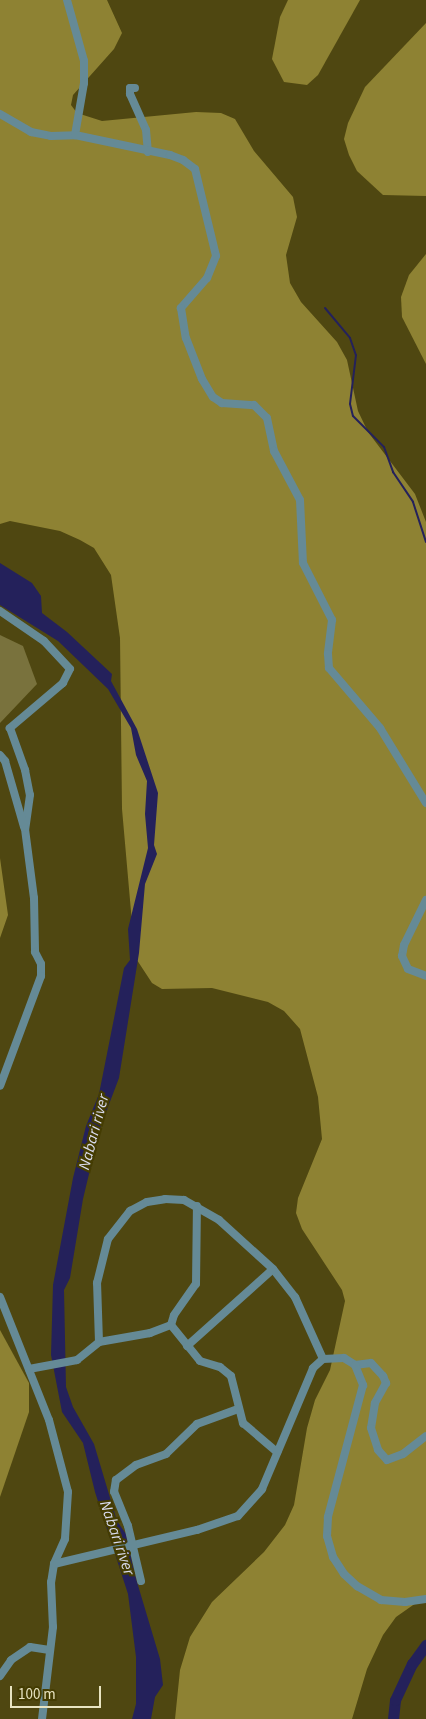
<!DOCTYPE html>
<html>
<head>
<meta charset="utf-8">
<style>
	body { margin:0 }
	#map { position:relative; width:426px; height:1719px; overflow:hidden; background:#4f4711; font-family:"Source Sans 3",sans-serif }
	div>[style] { position:absolute }
	[style*='--x'] { left:calc(var(--x)*1px); top:calc(var(--y)*1px); width:calc(var(--w)*1px); rotate:calc(var(--a)*1deg) }
	.green>* { inset:0; background:#79723d }
	.forest>* { inset:0; background:#8e8233 }
	.water>* { inset:0; background:#24215b }
	.stream>* { height:2px; margin:-1px; padding:0 1px; transform-origin:1px; border-radius:1px; background:#24215b }
	.river>* { height:11px; margin:-5.5px; padding:0 5.5px; transform-origin:5.5px; border-radius:5.5px; background:#24215b }
	.minor>* { height:8px; margin:-4px; padding:0 4px; transform-origin:4px; border-radius:4px; background:#658a96 }
	span { translate:-50% -50%; white-space:nowrap; text-align:center; line-height:1.15; -webkit-text-stroke:4.5px #443c02; paint-order:stroke }
	.water-label { font-size:16px; color:#dadcef; font-style:italic }
	.scale { position:absolute; left:10px; top:1686px; width:91px; height:22px; box-sizing:border-box; border:2px solid #e8e4c2; border-top:0; padding-left:6px; font-size:15px; line-height:18px; white-space:nowrap; color:#e8e4c2; -webkit-text-stroke:4px #443c02; paint-order:stroke }
</style>
</head>
<body>
<div id="map">
	<div class="green">
		<i style="clip-path:polygon(0 635px,23px 646px,37px 684px,0 723px)"></i>
	</div>
	<div class="forest">
		<i style="clip-path:polygon(0 0,107px 0,122px 33px,114px 49px,73px 95px,71px 105px,77px 113px,102px 121px,196px 112px,221px 113px,235px 119px,254px 151px,293px 197px,297px 217px,286px 255px,290px 283px,301px 302px,337px 342px,347px 360px,358px 411px,368px 432px,415px 494px,426px 522px,426px 1596px,396px 1617px,383px 1635px,367px 1669px,352px 1719px,175px 1719px,180px 1670px,190px 1637px,212px 1602px,264px 1552px,285px 1525px,294px 1505px,307px 1428px,315px 1400px,330px 1370px,345px 1301px,342px 1290px,302px 1229px,296px 1213px,298px 1198px,322px 1139px,318px 1097px,300px 1029px,284px 1011px,268px 1002px,212px 988px,162px 989px,152px 983px,135px 957px,122px 809px,120px 638px,111px 575px,94px 548px,80px 540px,60px 531px,10px 521px,0 524px)"></i>
		<i style="clip-path:polygon(288px 0,360px 0,318px 75px,307px 85px,284px 82px,272px 59px,280px 17px)"></i>
		<i style="clip-path:polygon(426px 23px,426px 196px,383px 195px,357px 171px,349px 155px,344px 139px,348px 123px,365px 87px)"></i>
		<i style="clip-path:polygon(426px 254px,426px 364px,402px 317px,401px 297px,409px 275px)"></i>
		<i style="clip-path:polygon(0 814px,0 858px,8px 915px,0 938px)"></i>
		<i style="clip-path:polygon(0 1330px,29px 1383px,29px 1412px,0 1497px)"></i>
	</div>
	<div class="water">
		<i style="clip-path:polygon(0 563px,32px 583px,41px 596px,42px 613px,67px 632px,112px 674px,111px 681px,137px 729px,158px 793px,154px 845px,157px 854px,145px 884px,139px 953px,119px 1078px,100px 1128px,83px 1199px,70px 1278px,64px 1290px,66px 1387px,73px 1407px,94px 1444px,117px 1521px,126px 1534px,134px 1572px,160px 1659px,163px 1685px,155px 1697px,151px 1719px,132px 1719px,136px 1704px,136px 1657px,128px 1594px,95px 1492px,83px 1443px,62px 1412px,51px 1355px,53px 1285px,73px 1178px,86px 1126px,99px 1094px,124px 968px,130px 960px,128px 929px,148px 848px,145px 814px,147px 781px,136px 755px,131px 728px,108px 689px,58px 641px,0 605px)"></i>
	</div>
	<div class="stream">
		<i style="--x:325;--y:308;--w:39;--a:50"></i>
		<i style="--x:350;--y:338;--w:18;--a:71"></i>
		<i style="--x:356;--y:355;--w:49;--a:97"></i>
		<i style="--x:350;--y:404;--w:12;--a:76"></i>
		<i style="--x:353;--y:416;--w:44;--a:45"></i>
		<i style="--x:384;--y:447;--w:27;--a:70"></i>
		<i style="--x:393;--y:472;--w:36;--a:56"></i>
		<i style="--x:413;--y:502;--w:42;--a:72"></i>
	</div>
	<div class="river">
		<i style="--x:393;--y:1719;--w:19;--a:-84"></i>
		<i style="--x:395;--y:1700;--w:40;--a:-65"></i>
		<i style="--x:412;--y:1664;--w:24;--a:-54"></i>
	</div>
	<div class="minor">
		<i style="--x:67;--y:0;--w:63;--a:74.4"></i>
		<i style="--x:84;--y:61;--w:22;--a:90"></i>
		<i style="--x:84;--y:83;--w:53;--a:99.8"></i>
		<i style="--x:135;--y:88;--w:5;--a:180"></i>
		<i style="--x:130;--y:88;--w:6;--a:90"></i>
		<i style="--x:130;--y:94;--w:39;--a:66"></i>
		<i style="--x:146;--y:130;--w:22;--a:85"></i>
		<i style="--x:0;--y:114;--w:36;--a:30"></i>
		<i style="--x:31;--y:132;--w:20;--a:11"></i>
		<i style="--x:51;--y:136;--w:24;--a:-2"></i>
		<i style="--x:75;--y:135;--w:97;--a:11.9"></i>
		<i style="--x:170;--y:155;--w:14;--a:21"></i>
		<i style="--x:183;--y:160;--w:15;--a:37"></i>
		<i style="--x:195;--y:169;--w:89;--a:76.4"></i>
		<i style="--x:216;--y:256;--w:24;--a:112"></i>
		<i style="--x:207;--y:278;--w:40;--a:131"></i>
		<i style="--x:181;--y:308;--w:30;--a:81"></i>
		<i style="--x:186;--y:338;--w:44;--a:68.7"></i>
		<i style="--x:202;--y:379;--w:21;--a:59"></i>
		<i style="--x:213;--y:397;--w:11;--a:34"></i>
		<i style="--x:222;--y:403;--w:32;--a:4"></i>
		<i style="--x:254;--y:405;--w:18;--a:45"></i>
		<i style="--x:267;--y:418;--w:34;--a:78"></i>
		<i style="--x:274;--y:451;--w:55;--a:62"></i>
		<i style="--x:300;--y:500;--w:63;--a:87.3"></i>
		<i style="--x:303;--y:563;--w:64;--a:63"></i>
		<i style="--x:332;--y:620;--w:34;--a:97"></i>
		<i style="--x:328;--y:654;--w:14;--a:86"></i>
		<i style="--x:329;--y:668;--w:79;--a:49.6"></i>
		<i style="--x:380;--y:728;--w:88;--a:58.5"></i>
		<i style="--x:0;--y:611;--w:53;--a:34.3"></i>
		<i style="--x:44;--y:641;--w:38;--a:47"></i>
		<i style="--x:70;--y:669;--w:16;--a:117"></i>
		<i style="--x:63;--y:683;--w:70;--a:139.7"></i>
		<i style="--x:10;--y:728;--w:45;--a:70.3"></i>
		<i style="--x:25;--y:770;--w:25;--a:79"></i>
		<i style="--x:30;--y:795;--w:34;--a:98"></i>
		<i style="--x:25;--y:829;--w:70;--a:82.6"></i>
		<i style="--x:34;--y:898;--w:54;--a:88.9"></i>
		<i style="--x:35;--y:952;--w:13;--a:63"></i>
		<i style="--x:41;--y:964;--w:12;--a:90"></i>
		<i style="--x:41;--y:976;--w:117;--a:110.4"></i>
		<i style="--x:0;--y:755;--w:8;--a:50"></i>
		<i style="--x:5;--y:761;--w:69;--a:73.9"></i>
		<i style="--x:426;--y:900;--w:50;--a:116.1"></i>
		<i style="--x:404;--y:945;--w:11;--a:100"></i>
		<i style="--x:402;--y:956;--w:14;--a:65"></i>
		<i style="--x:408;--y:969;--w:19;--a:21"></i>
		<i style="--x:0;--y:1297;--w:132;--a:68.3"></i>
		<i style="--x:49;--y:1420;--w:74;--a:75.2"></i>
		<i style="--x:68;--y:1492;--w:47;--a:93.7"></i>
		<i style="--x:65;--y:1539;--w:27;--a:114"></i>
		<i style="--x:54;--y:1564;--w:18;--a:99"></i>
		<i style="--x:51;--y:1582;--w:45;--a:87.5"></i>
		<i style="--x:53;--y:1627;--w:93;--a:96.8"></i>
		<i style="--x:171;--y:1325;--w:46;--a:51.1"></i>
		<i style="--x:200;--y:1361;--w:21;--a:17"></i>
		<i style="--x:220;--y:1367;--w:14;--a:39"></i>
		<i style="--x:231;--y:1376;--w:49;--a:75.7"></i>
		<i style="--x:243;--y:1423;--w:45;--a:40.5"></i>
		<i style="--x:171;--y:1325;--w:10;--a:-73"></i>
		<i style="--x:174;--y:1315;--w:38;--a:-55"></i>
		<i style="--x:196;--y:1284;--w:78;--a:-89.3"></i>
		<i style="--x:99;--y:1342;--w:59;--a:-91.9"></i>
		<i style="--x:97;--y:1283;--w:45;--a:-76"></i>
		<i style="--x:108;--y:1239;--w:36;--a:-52"></i>
		<i style="--x:130;--y:1211;--w:19;--a:-28"></i>
		<i style="--x:147;--y:1202;--w:18;--a:-9"></i>
		<i style="--x:165;--y:1199;--w:19;--a:3"></i>
		<i style="--x:184;--y:1200;--w:40;--a:29.7"></i>
		<i style="--x:219;--y:1220;--w:73;--a:42.2"></i>
		<i style="--x:273;--y:1269;--w:36;--a:52"></i>
		<i style="--x:295;--y:1297;--w:68;--a:65.7"></i>
		<i style="--x:187;--y:1346;--w:115;--a:-41.8"></i>
		<i style="--x:355;--y:1365;--w:16;--a:-7"></i>
		<i style="--x:371;--y:1363;--w:18;--a:47"></i>
		<i style="--x:383;--y:1376;--w:8;--a:67"></i>
		<i style="--x:386;--y:1383;--w:23;--a:119"></i>
		<i style="--x:375;--y:1403;--w:25;--a:99"></i>
		<i style="--x:371;--y:1428;--w:23;--a:72"></i>
		<i style="--x:378;--y:1450;--w:13;--a:48"></i>
		<i style="--x:387;--y:1460;--w:17;--a:-21"></i>
		<i style="--x:403;--y:1454;--w:29;--a:-38"></i>
		<i style="--x:29;--y:1369;--w:49;--a:-10.6"></i>
		<i style="--x:77;--y:1360;--w:28;--a:-39"></i>
		<i style="--x:99;--y:1342;--w:52;--a:-10"></i>
		<i style="--x:150;--y:1333;--w:22;--a:-21"></i>
		<i style="--x:54;--y:1564;--w:147;--a:-13.4"></i>
		<i style="--x:197;--y:1530;--w:43;--a:-18.9"></i>
		<i style="--x:238;--y:1516;--w:36;--a:-48"></i>
		<i style="--x:262;--y:1489;--w:131;--a:-67.1"></i>
		<i style="--x:313;--y:1368;--w:13;--a:-42"></i>
		<i style="--x:323;--y:1359;--w:21;--a:-3"></i>
		<i style="--x:344;--y:1358;--w:13;--a:32"></i>
		<i style="--x:355;--y:1365;--w:22;--a:68"></i>
		<i style="--x:363;--y:1385;--w:137;--a:104.9"></i>
		<i style="--x:328;--y:1517;--w:19;--a:93"></i>
		<i style="--x:327;--y:1536;--w:22;--a:74"></i>
		<i style="--x:333;--y:1557;--w:20;--a:57"></i>
		<i style="--x:344;--y:1574;--w:18;--a:43"></i>
		<i style="--x:357;--y:1586;--w:28;--a:30"></i>
		<i style="--x:381;--y:1600;--w:24;--a:5"></i>
		<i style="--x:405;--y:1602;--w:21;--a:-8"></i>
		<i style="--x:141;--y:1581;--w:57;--a:-103.3"></i>
		<i style="--x:128;--y:1526;--w:37;--a:-112"></i>
		<i style="--x:114;--y:1492;--w:12;--a:-81"></i>
		<i style="--x:116;--y:1480;--w:25;--a:-37"></i>
		<i style="--x:136;--y:1465;--w:32;--a:-20"></i>
		<i style="--x:166;--y:1454;--w:43;--a:-44.1"></i>
		<i style="--x:197;--y:1424;--w:44;--a:-20.1"></i>
		<i style="--x:0;--y:1676;--w:19;--a:-55"></i>
		<i style="--x:11;--y:1660;--w:23;--a:-34"></i>
		<i style="--x:30;--y:1647;--w:18;--a:9"></i>
	</div>
	<div class="water-label">
		<span style="left:94px;top:1132px;rotate:-75deg">Nabari river</span>
		<span style="left:117px;top:1538px;rotate:71deg">Nabari river</span>
	</div>
	<div class="scale">100 m</div>
</div>
</body>
</html>
